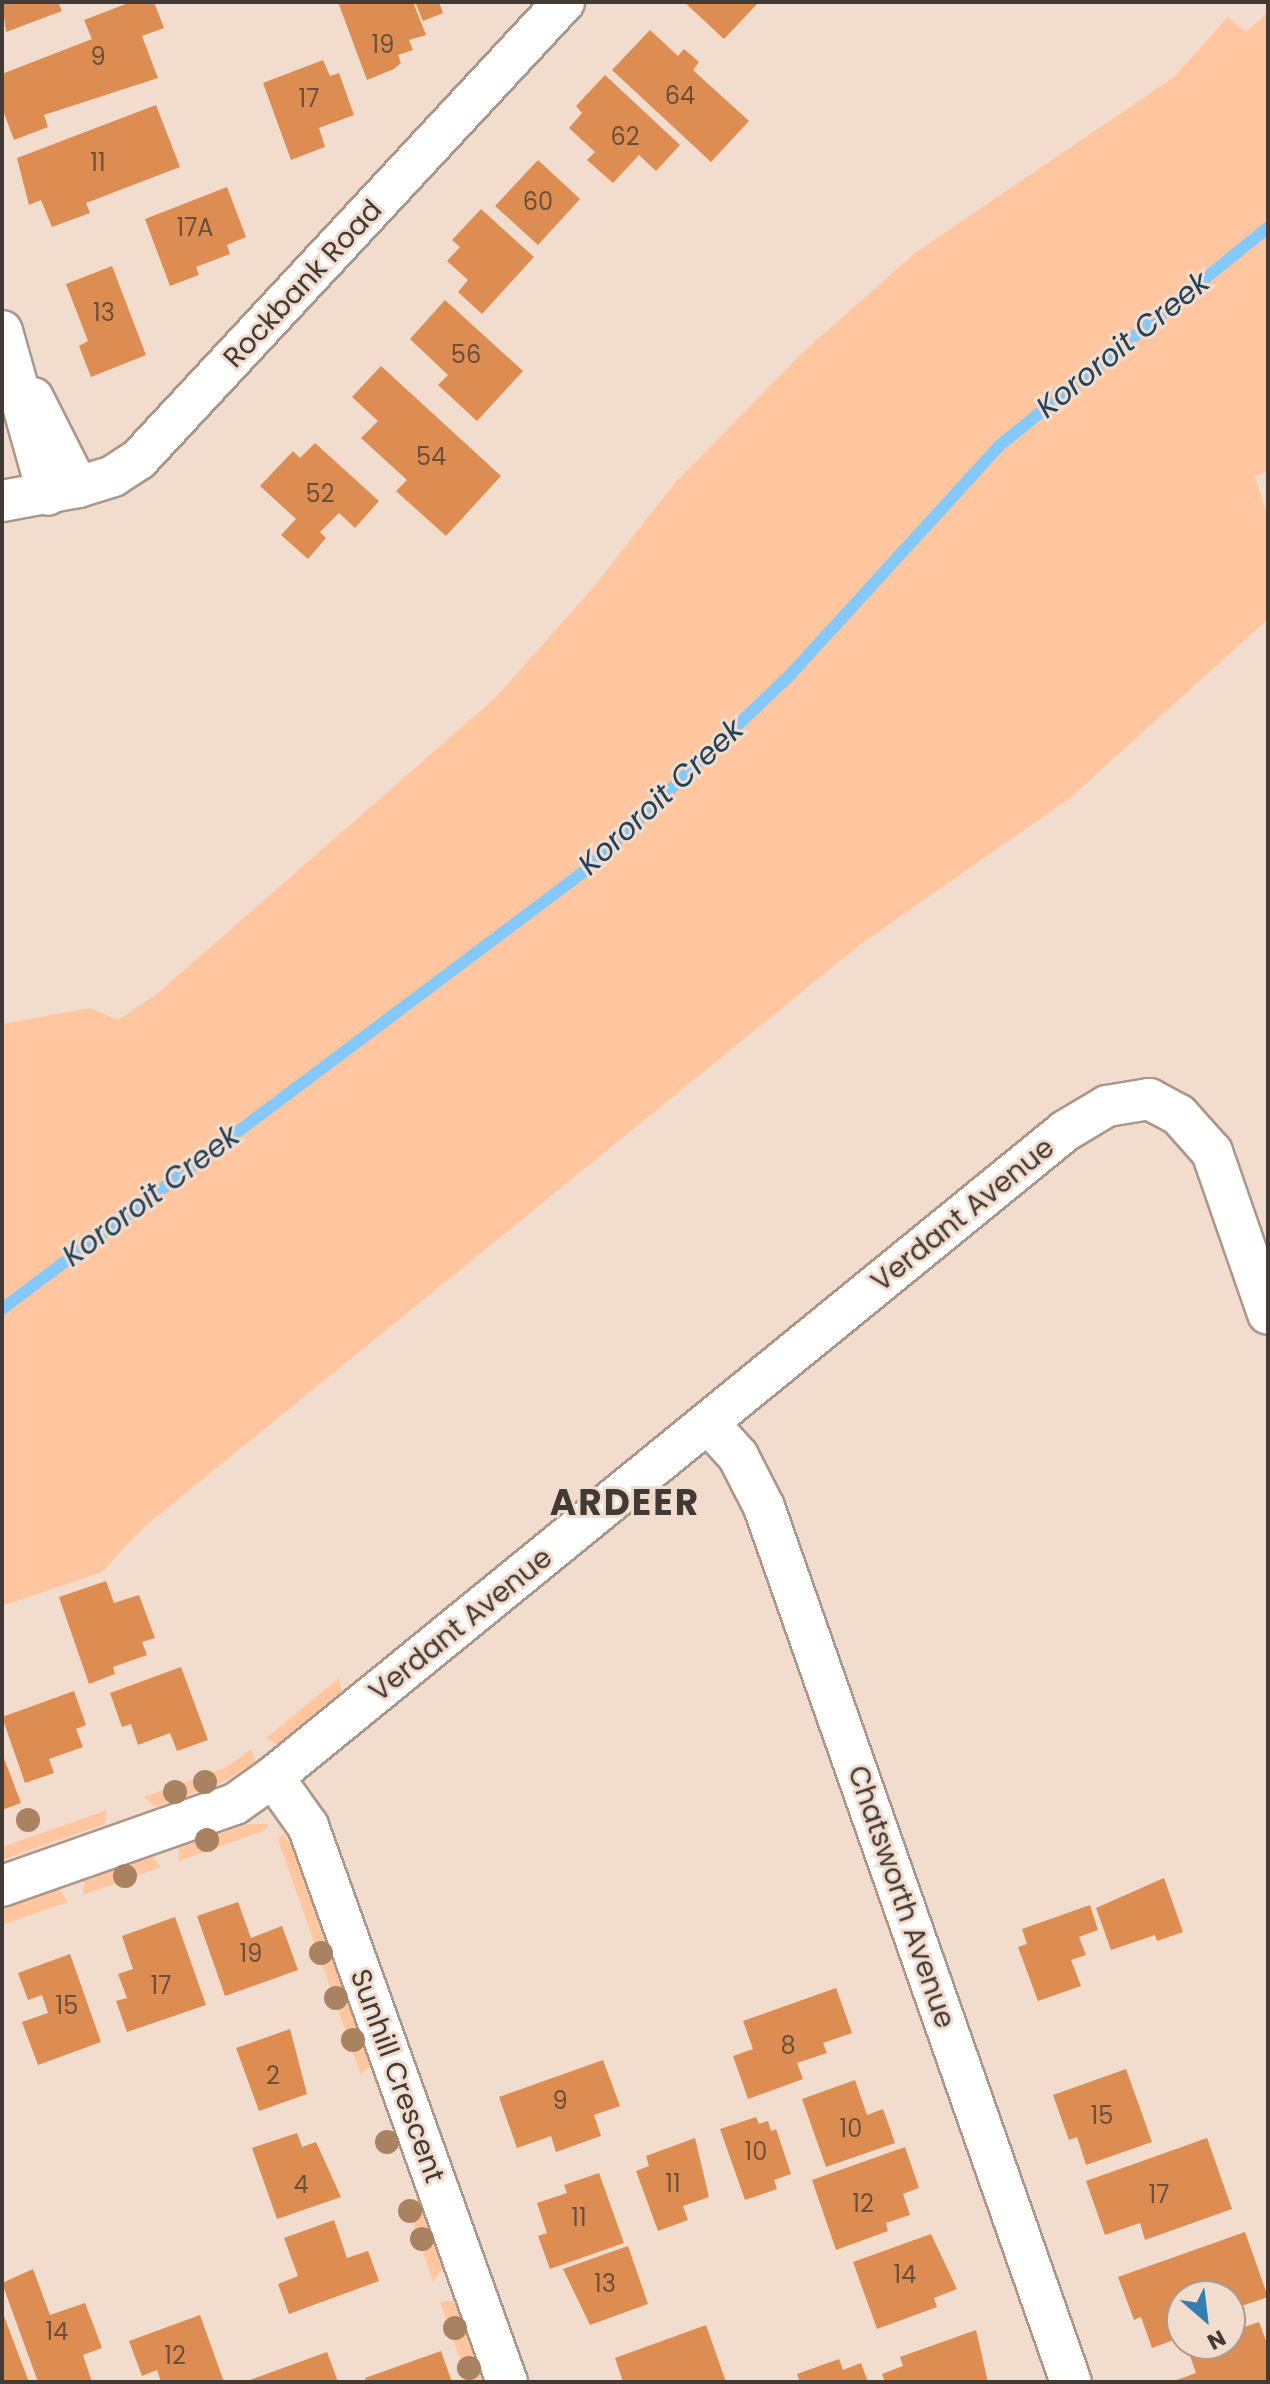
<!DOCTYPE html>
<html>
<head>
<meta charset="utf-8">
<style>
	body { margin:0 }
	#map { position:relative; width:1270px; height:2384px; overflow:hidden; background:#f2dccd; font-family:Poppins,sans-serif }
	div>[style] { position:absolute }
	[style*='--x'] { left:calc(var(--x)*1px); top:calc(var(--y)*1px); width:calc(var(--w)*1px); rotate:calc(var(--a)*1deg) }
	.green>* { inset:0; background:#ffc69f }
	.stream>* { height:12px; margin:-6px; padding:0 6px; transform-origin:6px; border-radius:6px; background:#85c8fb }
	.building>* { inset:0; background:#de8d52 }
	.roads { filter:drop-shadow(2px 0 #ab9789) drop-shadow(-2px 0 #ab9789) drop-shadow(0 2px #ab9789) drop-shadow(0 -2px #ab9789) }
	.street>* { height:40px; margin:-20px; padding:0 20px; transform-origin:20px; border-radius:20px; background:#fff }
	.trees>* { width:24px; height:24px; margin:-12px; border-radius:50%; background:#a98262 }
	span { translate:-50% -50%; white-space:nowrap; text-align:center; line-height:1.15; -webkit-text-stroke:6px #f2dccd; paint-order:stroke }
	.number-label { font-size:24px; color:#694f3c }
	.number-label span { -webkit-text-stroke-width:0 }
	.street-label { font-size:28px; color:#423a34 }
	.water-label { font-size:30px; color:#1e425c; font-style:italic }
	.district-label { font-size:36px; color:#423a34; font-weight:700; letter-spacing:2px }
	.frame { position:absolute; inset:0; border:4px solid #423a34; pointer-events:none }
	.north { position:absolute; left:1166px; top:2280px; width:80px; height:80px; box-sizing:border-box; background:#f2dccd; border:2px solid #ac9b90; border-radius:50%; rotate:152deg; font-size:22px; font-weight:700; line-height:32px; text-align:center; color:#423a34 }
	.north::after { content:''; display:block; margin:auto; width:28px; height:36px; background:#337db0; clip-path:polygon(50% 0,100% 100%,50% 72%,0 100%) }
</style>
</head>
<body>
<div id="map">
	<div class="green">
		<i style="clip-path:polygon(1268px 12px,1268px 471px,1255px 476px,1268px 518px,1268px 619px,1070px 798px,861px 944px,144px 1527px,102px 1572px,2px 1606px,2px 1024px,90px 1008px,118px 1020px,158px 993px,495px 698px,592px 589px,674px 484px,803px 352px,915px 253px,1174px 77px,1228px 17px,1246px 32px)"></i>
		<i style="clip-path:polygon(339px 1678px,342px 1692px,277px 1745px,266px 1738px)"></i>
		<i style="clip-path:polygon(251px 1749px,256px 1762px,221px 1783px,155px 1807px,144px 1797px,227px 1767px)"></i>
		<i style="clip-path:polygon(107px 1810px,105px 1824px,2px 1860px,2px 1847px)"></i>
		<i style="clip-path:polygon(247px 1824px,269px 1824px,264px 1831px,179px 1861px,179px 1847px)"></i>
		<i style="clip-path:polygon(283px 1834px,297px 1854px,371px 2065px,361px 2075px,278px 1840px)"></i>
		<i style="clip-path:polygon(153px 1857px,161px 1867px,83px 1895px,84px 1880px)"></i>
		<i style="clip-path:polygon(59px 1889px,68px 1902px,2px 1925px,2px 1909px)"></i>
		<i style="clip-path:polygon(405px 2199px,419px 2200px,443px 2268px,433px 2282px)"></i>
		<i style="clip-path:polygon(453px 2300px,483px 2382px,468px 2382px,440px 2302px)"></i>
	</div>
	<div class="stream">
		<i style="--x:2;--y:1309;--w:731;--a:-36.93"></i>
		<i style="--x:586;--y:870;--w:284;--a:-43.7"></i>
		<i style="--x:791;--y:674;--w:309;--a:-47.6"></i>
		<i style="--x:999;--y:446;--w:347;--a:-39.1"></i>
	</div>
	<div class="building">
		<i style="clip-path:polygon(2px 2px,58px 2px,62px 11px,6px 32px)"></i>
		<i style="clip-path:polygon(131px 2px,154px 2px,164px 28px,142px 36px,158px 78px,44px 115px,48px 127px,14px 140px,2px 108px,2px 74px,92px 39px,84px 20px)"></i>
		<i style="clip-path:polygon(338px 2px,413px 2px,426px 35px,409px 40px,413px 50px,398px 55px,401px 63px,394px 69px,367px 80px)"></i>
		<i style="clip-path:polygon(415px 2px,439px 2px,443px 13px,423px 21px)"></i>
		<i style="clip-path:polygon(684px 2px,759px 2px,724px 39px)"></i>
		<i style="clip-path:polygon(650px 30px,678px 56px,684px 49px,699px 62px,693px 70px,749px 121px,711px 162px,612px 70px)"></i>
		<i style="clip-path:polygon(323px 60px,330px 76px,339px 73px,354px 115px,319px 128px,325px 147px,291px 160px,263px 83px)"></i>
		<i style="clip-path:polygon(605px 75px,680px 145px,656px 171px,639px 155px,613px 183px,587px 160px,595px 152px,569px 128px,582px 113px,576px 106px)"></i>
		<i style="clip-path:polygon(156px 105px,180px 167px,86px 203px,90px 213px,52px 227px,41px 200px,29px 205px,17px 158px)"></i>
		<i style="clip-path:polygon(538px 160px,580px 199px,538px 245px,495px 206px)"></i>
		<i style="clip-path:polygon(227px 187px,246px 237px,227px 245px,230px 254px,196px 267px,199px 275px,170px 286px,145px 219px)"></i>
		<i style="clip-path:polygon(481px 209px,534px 257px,482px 314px,458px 292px,468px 280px,447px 261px,460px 247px,452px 240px)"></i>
		<i style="clip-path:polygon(112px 266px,146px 355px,91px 377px,79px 346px,88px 341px,66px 284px)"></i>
		<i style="clip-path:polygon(445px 300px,523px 371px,477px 421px,438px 385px,448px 375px,410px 339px)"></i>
		<i style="clip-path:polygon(381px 366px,501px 476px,446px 536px,396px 491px,407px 480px,361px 438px,378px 421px,352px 397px)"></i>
		<i style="clip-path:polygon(315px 443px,379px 501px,355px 528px,339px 513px,320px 532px,326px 538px,308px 559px,281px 535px,296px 519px,260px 486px,293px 451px,300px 458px)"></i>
		<i style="clip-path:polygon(106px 1581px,114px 1603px,139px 1595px,155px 1638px,142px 1642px,147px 1655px,113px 1667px,115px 1674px,89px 1684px,59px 1597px)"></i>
		<i style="clip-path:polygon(181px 1667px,208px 1740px,177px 1751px,170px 1733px,138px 1745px,131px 1724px,122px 1727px,110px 1693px)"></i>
		<i style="clip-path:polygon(74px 1691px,86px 1725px,76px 1729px,83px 1747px,49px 1759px,54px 1773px,25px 1783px,2px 1717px)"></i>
		<i style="clip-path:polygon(2px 1753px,21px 1803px,2px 1810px)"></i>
		<i style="clip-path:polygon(1164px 1878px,1183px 1932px,1157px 1941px,1155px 1935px,1111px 1950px,1096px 1908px)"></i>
		<i style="clip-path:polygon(238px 1902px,251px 1938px,282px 1926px,298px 1970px,225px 1996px,197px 1916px)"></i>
		<i style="clip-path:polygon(1090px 1905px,1098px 1930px,1079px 1937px,1086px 1955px,1071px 1960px,1081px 1986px,1038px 2001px,1018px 1947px,1027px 1944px,1022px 1929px)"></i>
		<i style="clip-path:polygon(175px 1917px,206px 2005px,127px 2032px,116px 2001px,127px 1998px,118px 1974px,133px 1969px,122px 1936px)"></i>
		<i style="clip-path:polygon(70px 1954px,101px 2042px,38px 2065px,22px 2022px,48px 2013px,42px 1995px,28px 2000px,18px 1973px)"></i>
		<i style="clip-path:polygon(836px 1988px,852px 2033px,823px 2043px,827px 2053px,797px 2063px,803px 2079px,748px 2099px,733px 2056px,753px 2049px,743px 2021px)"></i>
		<i style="clip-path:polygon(290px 2029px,307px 2094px,259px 2111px,236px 2048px)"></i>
		<i style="clip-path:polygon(603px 2060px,620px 2106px,594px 2115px,601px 2136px,556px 2152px,551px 2136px,517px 2148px,499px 2097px)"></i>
		<i style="clip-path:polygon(1126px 2069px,1152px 2142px,1086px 2165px,1077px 2137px,1069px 2140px,1053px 2095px)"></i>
		<i style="clip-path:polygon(855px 2080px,867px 2115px,883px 2109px,895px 2143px,826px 2167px,802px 2099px)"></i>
		<i style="clip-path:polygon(756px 2117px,759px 2124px,768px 2121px,771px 2131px,776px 2129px,791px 2174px,774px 2180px,777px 2189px,745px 2200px,720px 2129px)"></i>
		<i style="clip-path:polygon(297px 2133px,302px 2147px,316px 2142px,341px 2197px,277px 2219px,252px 2148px)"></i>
		<i style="clip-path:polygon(695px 2138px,709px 2197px,683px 2206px,688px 2220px,658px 2231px,636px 2171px,649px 2166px,646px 2156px)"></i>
		<i style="clip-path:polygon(1207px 2138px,1232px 2209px,1145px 2240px,1140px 2223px,1105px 2235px,1086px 2181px)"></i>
		<i style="clip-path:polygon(905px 2147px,919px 2188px,903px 2194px,910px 2215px,886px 2223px,888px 2231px,836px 2250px,812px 2180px)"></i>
		<i style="clip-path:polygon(599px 2173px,624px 2243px,550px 2269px,538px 2236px,547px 2233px,537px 2203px,567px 2193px,564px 2185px)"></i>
		<i style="clip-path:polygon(334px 2220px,347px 2258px,368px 2251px,379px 2281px,289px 2314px,278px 2284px,298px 2276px,284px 2238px)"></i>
		<i style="clip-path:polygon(1245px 2232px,1268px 2297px,1230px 2310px,1230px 2296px,1182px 2296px,1182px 2337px,1152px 2348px,1141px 2317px,1134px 2320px,1118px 2277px)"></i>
		<i style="clip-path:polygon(931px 2234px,957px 2289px,934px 2298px,937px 2307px,877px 2329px,853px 2262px)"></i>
		<i style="clip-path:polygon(628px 2246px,648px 2304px,590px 2325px,563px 2269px)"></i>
		<i style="clip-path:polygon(33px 2269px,50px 2315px,85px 2303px,102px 2348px,83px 2355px,92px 2382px,38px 2382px,2px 2283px)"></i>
		<i style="clip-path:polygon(2px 2311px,29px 2382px,2px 2382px)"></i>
		<i style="clip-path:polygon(200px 2315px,224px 2382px,161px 2382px,157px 2370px,142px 2376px,129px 2341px)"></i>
		<i style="clip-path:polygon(1259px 2322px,1268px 2346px,1268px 2382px,1171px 2382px,1196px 2373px,1187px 2347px,1230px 2344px,1230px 2332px)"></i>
		<i style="clip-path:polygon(706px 2325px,726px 2382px,623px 2382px,615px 2358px)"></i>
		<i style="clip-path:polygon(976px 2330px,988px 2382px,885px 2382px,882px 2374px,903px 2366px,900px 2357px)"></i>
		<i style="clip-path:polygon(441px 2351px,452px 2382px,367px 2382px,365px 2378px)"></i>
		<i style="clip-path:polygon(327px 2352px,338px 2382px,244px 2382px)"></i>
		<i style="clip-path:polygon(839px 2359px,843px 2370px,861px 2363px,868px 2382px,800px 2382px,797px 2374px)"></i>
	</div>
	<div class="roads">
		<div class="street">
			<i style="--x:2;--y:331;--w:170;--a:74.3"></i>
			<i style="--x:33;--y:398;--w:100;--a:63.2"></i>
			<i style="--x:2;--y:501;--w:77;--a:-10.4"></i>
			<i style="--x:78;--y:487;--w:37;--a:-17"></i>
			<i style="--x:113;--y:476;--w:31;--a:-33"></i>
			<i style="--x:139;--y:459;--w:624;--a:-47.08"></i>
			<i style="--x:708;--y:1423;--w:45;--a:47.7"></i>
			<i style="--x:738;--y:1456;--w:57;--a:63"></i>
			<i style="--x:764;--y:1507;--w:927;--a:70.67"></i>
			<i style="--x:273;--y:1777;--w:60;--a:54.5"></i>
			<i style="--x:308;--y:1826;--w:591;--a:70.31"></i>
			<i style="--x:2;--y:1886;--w:247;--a:-19.4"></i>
			<i style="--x:235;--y:1804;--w:47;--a:-35.4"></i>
			<i style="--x:273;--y:1777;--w:1022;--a:-39.2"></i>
			<i style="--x:1065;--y:1131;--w:49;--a:-30.8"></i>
			<i style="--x:1107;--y:1106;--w:43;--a:-9.5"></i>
			<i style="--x:1149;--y:1099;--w:34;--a:28"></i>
			<i style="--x:1179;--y:1115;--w:50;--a:48.3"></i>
			<i style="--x:1212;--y:1152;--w:171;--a:70.9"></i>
		</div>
	</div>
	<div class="trees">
		<i style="left:205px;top:1782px"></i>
		<i style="left:175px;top:1792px"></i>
		<i style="left:28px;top:1820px"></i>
		<i style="left:207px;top:1840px"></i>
		<i style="left:125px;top:1876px"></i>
		<i style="left:321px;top:1953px"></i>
		<i style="left:336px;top:1998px"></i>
		<i style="left:353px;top:2040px"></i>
		<i style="left:387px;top:2142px"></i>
		<i style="left:410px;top:2211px"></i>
		<i style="left:422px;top:2239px"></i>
		<i style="left:455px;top:2328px"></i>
		<i style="left:469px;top:2368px"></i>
	</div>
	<div class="number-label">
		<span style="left:383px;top:45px">19</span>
		<span style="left:98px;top:57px">9</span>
		<span style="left:680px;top:96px">64</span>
		<span style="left:309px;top:99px">17</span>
		<span style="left:625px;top:137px">62</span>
		<span style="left:98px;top:163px">11</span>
		<span style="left:538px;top:202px">60</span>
		<span style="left:195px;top:228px">17A</span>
		<span style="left:104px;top:313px">13</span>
		<span style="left:466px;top:355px">56</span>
		<span style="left:431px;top:457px">54</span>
		<span style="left:320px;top:494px">52</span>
		<span style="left:251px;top:1954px">19</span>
		<span style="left:161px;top:1986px">17</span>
		<span style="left:67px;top:2006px">15</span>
		<span style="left:788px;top:2046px">8</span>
		<span style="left:273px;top:2076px">2</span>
		<span style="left:560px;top:2101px">9</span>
		<span style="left:1102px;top:2116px">15</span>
		<span style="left:851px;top:2129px">10</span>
		<span style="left:756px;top:2152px">10</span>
		<span style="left:673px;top:2184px">11</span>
		<span style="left:301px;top:2185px">4</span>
		<span style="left:1159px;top:2195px">17</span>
		<span style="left:863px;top:2204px">12</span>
		<span style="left:579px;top:2218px">11</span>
		<span style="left:905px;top:2275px">14</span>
		<span style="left:605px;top:2284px">13</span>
		<span style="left:57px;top:2332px">14</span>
		<span style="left:175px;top:2356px">12</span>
	</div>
	<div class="street-label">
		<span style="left:303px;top:284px;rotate:-47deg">Rockbank Road</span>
		<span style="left:963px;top:1215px;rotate:-39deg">Verdant Avenue</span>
		<span style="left:461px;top:1625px;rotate:-39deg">Verdant Avenue</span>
		<span style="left:901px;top:1897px;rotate:71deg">Chatsworth Avenue</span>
		<span style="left:397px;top:2076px;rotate:70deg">Sunhill Crescent</span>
	</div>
	<div class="water-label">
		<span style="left:1123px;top:345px;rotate:-39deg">Kororoit Creek</span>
		<span style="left:661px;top:797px;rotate:-43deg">Kororoit Creek</span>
		<span style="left:151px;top:1196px;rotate:-37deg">Kororoit Creek</span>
	</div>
	<div class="district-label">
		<span style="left:625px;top:1503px">ARDEER</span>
	</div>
	<div class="frame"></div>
	<div class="north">N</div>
</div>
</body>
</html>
